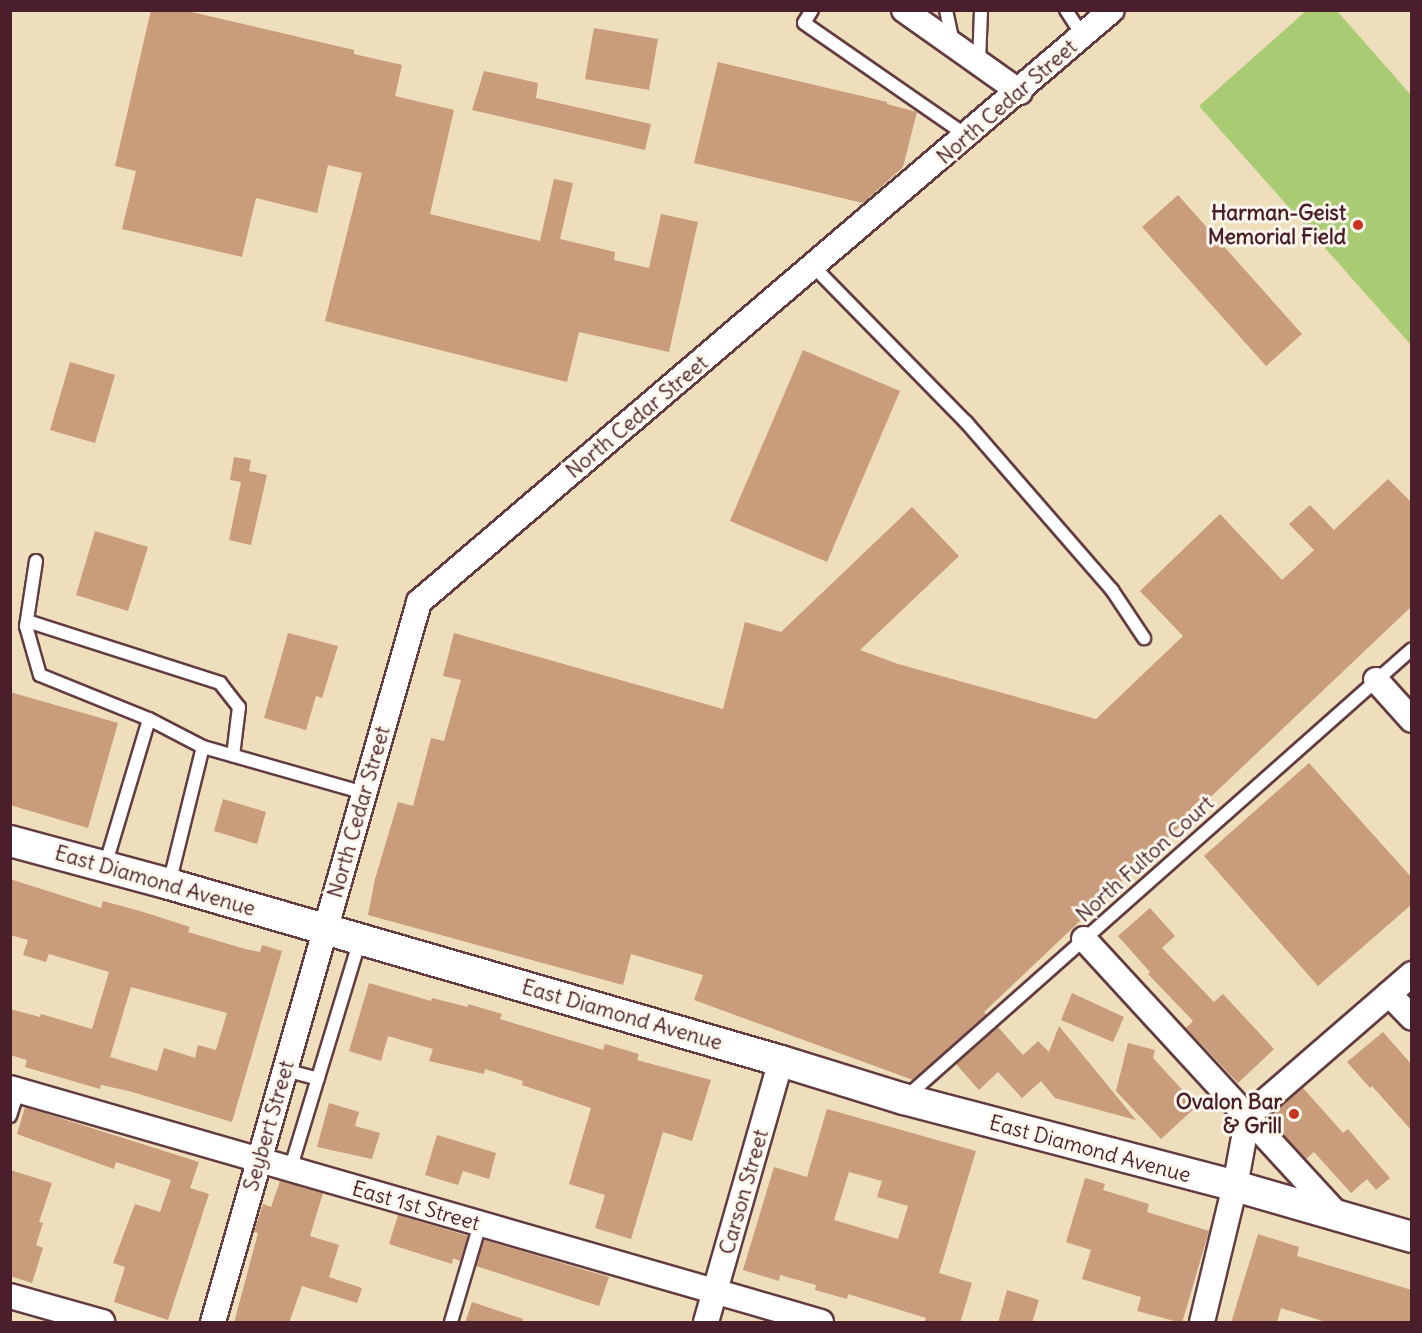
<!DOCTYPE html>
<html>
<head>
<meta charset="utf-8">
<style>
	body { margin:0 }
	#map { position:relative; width:1422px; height:1333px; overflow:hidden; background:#eedebb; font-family:Delius,sans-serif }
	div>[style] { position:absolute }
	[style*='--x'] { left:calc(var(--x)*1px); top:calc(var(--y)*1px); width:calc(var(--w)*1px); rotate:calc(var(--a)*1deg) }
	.green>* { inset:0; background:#a8cb74 }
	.building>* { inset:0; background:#c99c7c }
	.roads { filter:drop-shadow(2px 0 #633c41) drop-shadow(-2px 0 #633c41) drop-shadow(0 2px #633c41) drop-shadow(0 -2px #633c41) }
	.service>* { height:12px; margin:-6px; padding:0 6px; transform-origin:6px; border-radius:6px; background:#fff }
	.minor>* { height:24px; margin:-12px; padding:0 12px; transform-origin:12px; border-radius:12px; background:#fff }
	.tertiary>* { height:30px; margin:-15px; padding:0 15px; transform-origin:15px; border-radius:15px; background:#fff }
	.dots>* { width:16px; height:16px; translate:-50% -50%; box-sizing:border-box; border:3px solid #fbf7ec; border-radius:50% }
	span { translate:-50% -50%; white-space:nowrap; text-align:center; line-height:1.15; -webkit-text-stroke:6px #fbf7ec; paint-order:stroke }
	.street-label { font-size:21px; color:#4a1f2b }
	.poi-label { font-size:21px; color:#4a1f2b; font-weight:700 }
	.right { translate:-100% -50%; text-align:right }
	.frame { position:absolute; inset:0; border:12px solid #4a1f2b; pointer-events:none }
</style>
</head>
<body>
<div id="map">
	<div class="green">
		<i style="clip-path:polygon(1307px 10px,1337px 11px,1411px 95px,1411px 345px,1199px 106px)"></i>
	</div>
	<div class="building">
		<i style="clip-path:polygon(151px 10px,183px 10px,354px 50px,354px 54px,402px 65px,395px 96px,454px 110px,430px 214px,540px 241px,554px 179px,573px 183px,560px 239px,615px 252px,614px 260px,649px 268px,661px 214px,698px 222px,669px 352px,579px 332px,567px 382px,325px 321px,362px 173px,328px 165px,317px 213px,256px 198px,242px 257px,122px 229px,136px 171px,115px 166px)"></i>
		<i style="clip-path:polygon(594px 28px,658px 39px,649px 90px,585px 79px)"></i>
		<i style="clip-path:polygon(718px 62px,887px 102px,887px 104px,917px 112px,903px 167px,863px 203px,694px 163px)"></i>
		<i style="clip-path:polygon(484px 71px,538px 83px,536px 98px,651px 124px,645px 150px,472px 110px)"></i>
		<i style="clip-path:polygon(1178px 195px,1302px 334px,1266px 366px,1142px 227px)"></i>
		<i style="clip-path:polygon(803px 350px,900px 391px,827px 562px,730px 521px)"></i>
		<i style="clip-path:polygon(70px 362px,115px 375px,95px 443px,50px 430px)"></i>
		<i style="clip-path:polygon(234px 457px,251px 460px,249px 471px,267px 475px,251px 545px,229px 540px,241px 482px,230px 480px)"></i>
		<i style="clip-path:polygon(1388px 479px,1412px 503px,1412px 606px,984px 1012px,987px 1015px,913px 1080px,694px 1000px,703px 975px,631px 954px,623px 985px,368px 915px,375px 879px,398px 802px,413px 806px,431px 738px,444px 741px,461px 680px,443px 676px,454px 633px,723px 709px,745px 622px,781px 632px,912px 507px,959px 556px,860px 650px,898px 664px,1096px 719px,1183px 636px,1140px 591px,1220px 514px,1282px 580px,1314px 550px,1289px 524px,1310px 505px,1334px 530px)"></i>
		<i style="clip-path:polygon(95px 531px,148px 547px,128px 611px,76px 595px)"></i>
		<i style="clip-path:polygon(288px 633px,338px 646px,322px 698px,316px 696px,306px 730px,264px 718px)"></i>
		<i style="clip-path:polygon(10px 692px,118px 723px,88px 828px,10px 805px)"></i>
		<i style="clip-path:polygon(1309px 763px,1412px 878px,1412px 904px,1318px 986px,1204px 856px)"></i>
		<i style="clip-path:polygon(223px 799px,266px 812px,257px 844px,214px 831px)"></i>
		<i style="clip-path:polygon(evenodd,10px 879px,101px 908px,103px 901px,140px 911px,190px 927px,188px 932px,245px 949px,260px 952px,262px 945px,282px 951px,232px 1122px,129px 1091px,101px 1085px,100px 1089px,25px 1067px,27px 1060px,10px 1055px,10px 1009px,40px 1017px,41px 1014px,92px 1029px,109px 972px,49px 954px,46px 962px,23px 955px,28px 940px,10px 935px,10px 879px,131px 987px,227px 1013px,216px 1050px,198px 1045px,195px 1058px,164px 1048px,157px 1071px,110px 1057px,131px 987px)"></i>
		<i style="clip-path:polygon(1150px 908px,1175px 936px,1162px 948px,1214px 1002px,1223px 994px,1274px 1049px,1238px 1083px,1186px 1028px,1193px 1021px,1148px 974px,1150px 972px,1118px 936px)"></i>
		<i style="clip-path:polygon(369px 983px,431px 1001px,432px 998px,468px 1007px,468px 1004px,502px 1014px,500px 1019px,603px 1050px,605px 1044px,639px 1054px,637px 1060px,711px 1080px,692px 1141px,663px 1132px,631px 1239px,595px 1228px,605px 1195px,569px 1184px,591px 1108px,522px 1085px,523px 1081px,485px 1069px,484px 1074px,429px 1061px,433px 1049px,388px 1036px,381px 1061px,349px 1051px)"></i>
		<i style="clip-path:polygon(1072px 993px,1124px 1017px,1113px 1042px,1061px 1020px)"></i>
		<i style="clip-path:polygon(1059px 1026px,1136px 1120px,1055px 1098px,1041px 1081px,1022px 1098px,998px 1072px,979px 1090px,956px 1064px,998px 1027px,1023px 1055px,1038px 1041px,1049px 1052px)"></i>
		<i style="clip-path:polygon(1383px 1032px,1412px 1065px,1412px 1131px,1372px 1086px,1370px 1088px,1347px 1062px)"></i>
		<i style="clip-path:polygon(1128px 1043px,1155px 1050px,1153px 1058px,1197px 1106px,1161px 1139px,1116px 1091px)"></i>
		<i style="clip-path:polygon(1303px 1088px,1343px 1133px,1348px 1129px,1390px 1178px,1376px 1190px,1367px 1179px,1351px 1193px,1314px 1152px,1306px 1159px,1268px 1118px)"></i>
		<i style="clip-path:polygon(329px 1103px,359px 1112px,355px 1126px,380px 1133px,372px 1159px,317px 1147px)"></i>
		<i style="clip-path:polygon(25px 1107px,199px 1162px,190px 1188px,209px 1194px,168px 1320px,114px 1302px,125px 1267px,113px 1263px,135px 1204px,160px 1212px,171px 1180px,116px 1162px,114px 1169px,17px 1134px)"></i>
		<i style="clip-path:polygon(evenodd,827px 1109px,976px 1151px,939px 1273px,972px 1283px,960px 1323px,924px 1323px,926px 1318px,848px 1294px,847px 1299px,815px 1290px,816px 1285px,780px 1275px,779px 1281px,743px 1270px,774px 1167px,807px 1177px,827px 1109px,849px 1172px,882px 1181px,877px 1197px,908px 1206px,898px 1239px,834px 1220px,849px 1172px)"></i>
		<i style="clip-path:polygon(437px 1135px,496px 1153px,489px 1179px,463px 1171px,458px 1185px,425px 1175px)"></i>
		<i style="clip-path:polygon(10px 1170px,52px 1183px,39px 1222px,43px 1223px,36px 1245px,43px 1248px,32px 1283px,10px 1276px)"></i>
		<i style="clip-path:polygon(1085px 1178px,1105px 1184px,1103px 1190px,1149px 1204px,1147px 1212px,1209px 1231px,1182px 1323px,1137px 1311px,1141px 1297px,1082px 1279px,1091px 1250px,1066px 1242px)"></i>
		<i style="clip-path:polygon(280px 1181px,323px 1193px,310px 1236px,339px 1245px,329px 1277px,362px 1288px,357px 1303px,302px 1286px,289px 1323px,234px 1323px,258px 1233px,254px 1232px,263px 1204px,271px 1207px)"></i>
		<i style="clip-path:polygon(398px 1215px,468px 1236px,460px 1261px,453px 1258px,452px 1264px,389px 1244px)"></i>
		<i style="clip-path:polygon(1258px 1234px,1299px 1247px,1297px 1256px,1412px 1290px,1412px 1323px,1329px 1323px,1281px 1308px,1277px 1323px,1231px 1323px)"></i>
		<i style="clip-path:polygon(484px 1240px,609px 1277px,599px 1306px,476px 1266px)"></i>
		<i style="clip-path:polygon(1007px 1290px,1039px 1300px,1032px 1323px,998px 1323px)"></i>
		<i style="clip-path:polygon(472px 1302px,523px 1319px,522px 1323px,465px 1323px)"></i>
	</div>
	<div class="roads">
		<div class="service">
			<i style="--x:812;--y:10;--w:15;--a:122"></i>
			<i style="--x:804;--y:23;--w:198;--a:34.7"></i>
			<i style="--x:946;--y:10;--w:33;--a:78"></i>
			<i style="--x:1066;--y:10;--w:31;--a:57"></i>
			<i style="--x:979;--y:63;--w:53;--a:-87.8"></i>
			<i style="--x:814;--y:267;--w:217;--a:45.6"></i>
			<i style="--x:966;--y:422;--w:223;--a:49"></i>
			<i style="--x:1112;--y:590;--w:58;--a:56.3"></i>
			<i style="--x:36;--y:561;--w:66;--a:98.7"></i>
			<i style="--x:26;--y:626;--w:51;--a:74.1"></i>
			<i style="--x:40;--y:675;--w:118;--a:22"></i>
			<i style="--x:149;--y:719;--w:61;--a:27.4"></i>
			<i style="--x:203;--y:747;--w:167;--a:15.9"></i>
			<i style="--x:27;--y:621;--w:203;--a:17.8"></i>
			<i style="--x:220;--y:683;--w:31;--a:52"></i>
			<i style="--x:239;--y:707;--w:49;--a:97"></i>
			<i style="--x:105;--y:866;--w:153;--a:-73.3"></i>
			<i style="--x:169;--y:884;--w:141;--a:-76.1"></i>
			<i style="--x:285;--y:1070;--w:34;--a:15"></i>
			<i style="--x:905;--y:1098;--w:677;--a:-41.53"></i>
			<i style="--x:10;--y:1116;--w:26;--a:-72"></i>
			<i style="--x:290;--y:1170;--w:241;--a:-73.1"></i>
			<i style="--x:451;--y:1322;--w:102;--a:-73.5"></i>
		</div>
		<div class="minor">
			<i style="--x:904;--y:10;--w:142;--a:35.3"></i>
			<i style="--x:1376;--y:680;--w:54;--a:48"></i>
			<i style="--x:1084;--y:939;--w:375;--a:47.4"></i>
			<i style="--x:1389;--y:994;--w:33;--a:46"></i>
			<i style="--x:10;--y:1088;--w:844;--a:16.09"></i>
			<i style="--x:10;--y:1296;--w:96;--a:15.8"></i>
			<i style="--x:213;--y:1322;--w:749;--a:-74.03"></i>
			<i style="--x:419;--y:602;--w:911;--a:-40.51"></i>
			<i style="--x:706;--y:1322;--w:272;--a:-74"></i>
			<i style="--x:1202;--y:1322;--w:140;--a:-76.4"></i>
			<i style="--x:1235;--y:1186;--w:71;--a:-79.5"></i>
			<i style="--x:1248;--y:1116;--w:217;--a:-40.9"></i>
		</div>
		<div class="tertiary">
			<i style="--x:10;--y:841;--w:165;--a:15.1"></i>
			<i style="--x:169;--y:884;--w:637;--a:16.13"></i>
			<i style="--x:781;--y:1061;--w:129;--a:17.2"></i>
			<i style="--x:904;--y:1099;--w:342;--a:14.7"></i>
			<i style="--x:1235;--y:1186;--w:184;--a:16.1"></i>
		</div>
	</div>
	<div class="dots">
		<i style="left:1358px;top:225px;background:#c8321e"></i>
		<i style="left:1294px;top:1114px;background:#c8321e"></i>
	</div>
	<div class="street-label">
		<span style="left:1007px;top:102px;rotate:-41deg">North Cedar Street</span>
		<span style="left:637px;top:417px;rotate:-40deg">North Cedar Street</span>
		<span style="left:359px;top:812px;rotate:-74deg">North Cedar Street</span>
		<span style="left:1145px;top:859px;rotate:-42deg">North Fulton Court</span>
		<span style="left:155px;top:881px;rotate:16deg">East Diamond Avenue</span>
		<span style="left:622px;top:1015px;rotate:16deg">East Diamond Avenue</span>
		<span style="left:269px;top:1126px;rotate:-74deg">Seybert Street</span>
		<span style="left:1090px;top:1149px;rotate:15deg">East Diamond Avenue</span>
		<span style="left:744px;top:1192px;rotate:-74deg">Carson Street</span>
		<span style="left:416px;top:1206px;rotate:16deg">East 1st Street</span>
	</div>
	<div class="poi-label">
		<span class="right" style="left:1346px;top:225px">Harman-Geist<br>Memorial Field</span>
		<span class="right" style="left:1282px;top:1114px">Ovalon Bar<br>&amp; Grill</span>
	</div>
	<div class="frame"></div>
</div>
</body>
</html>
